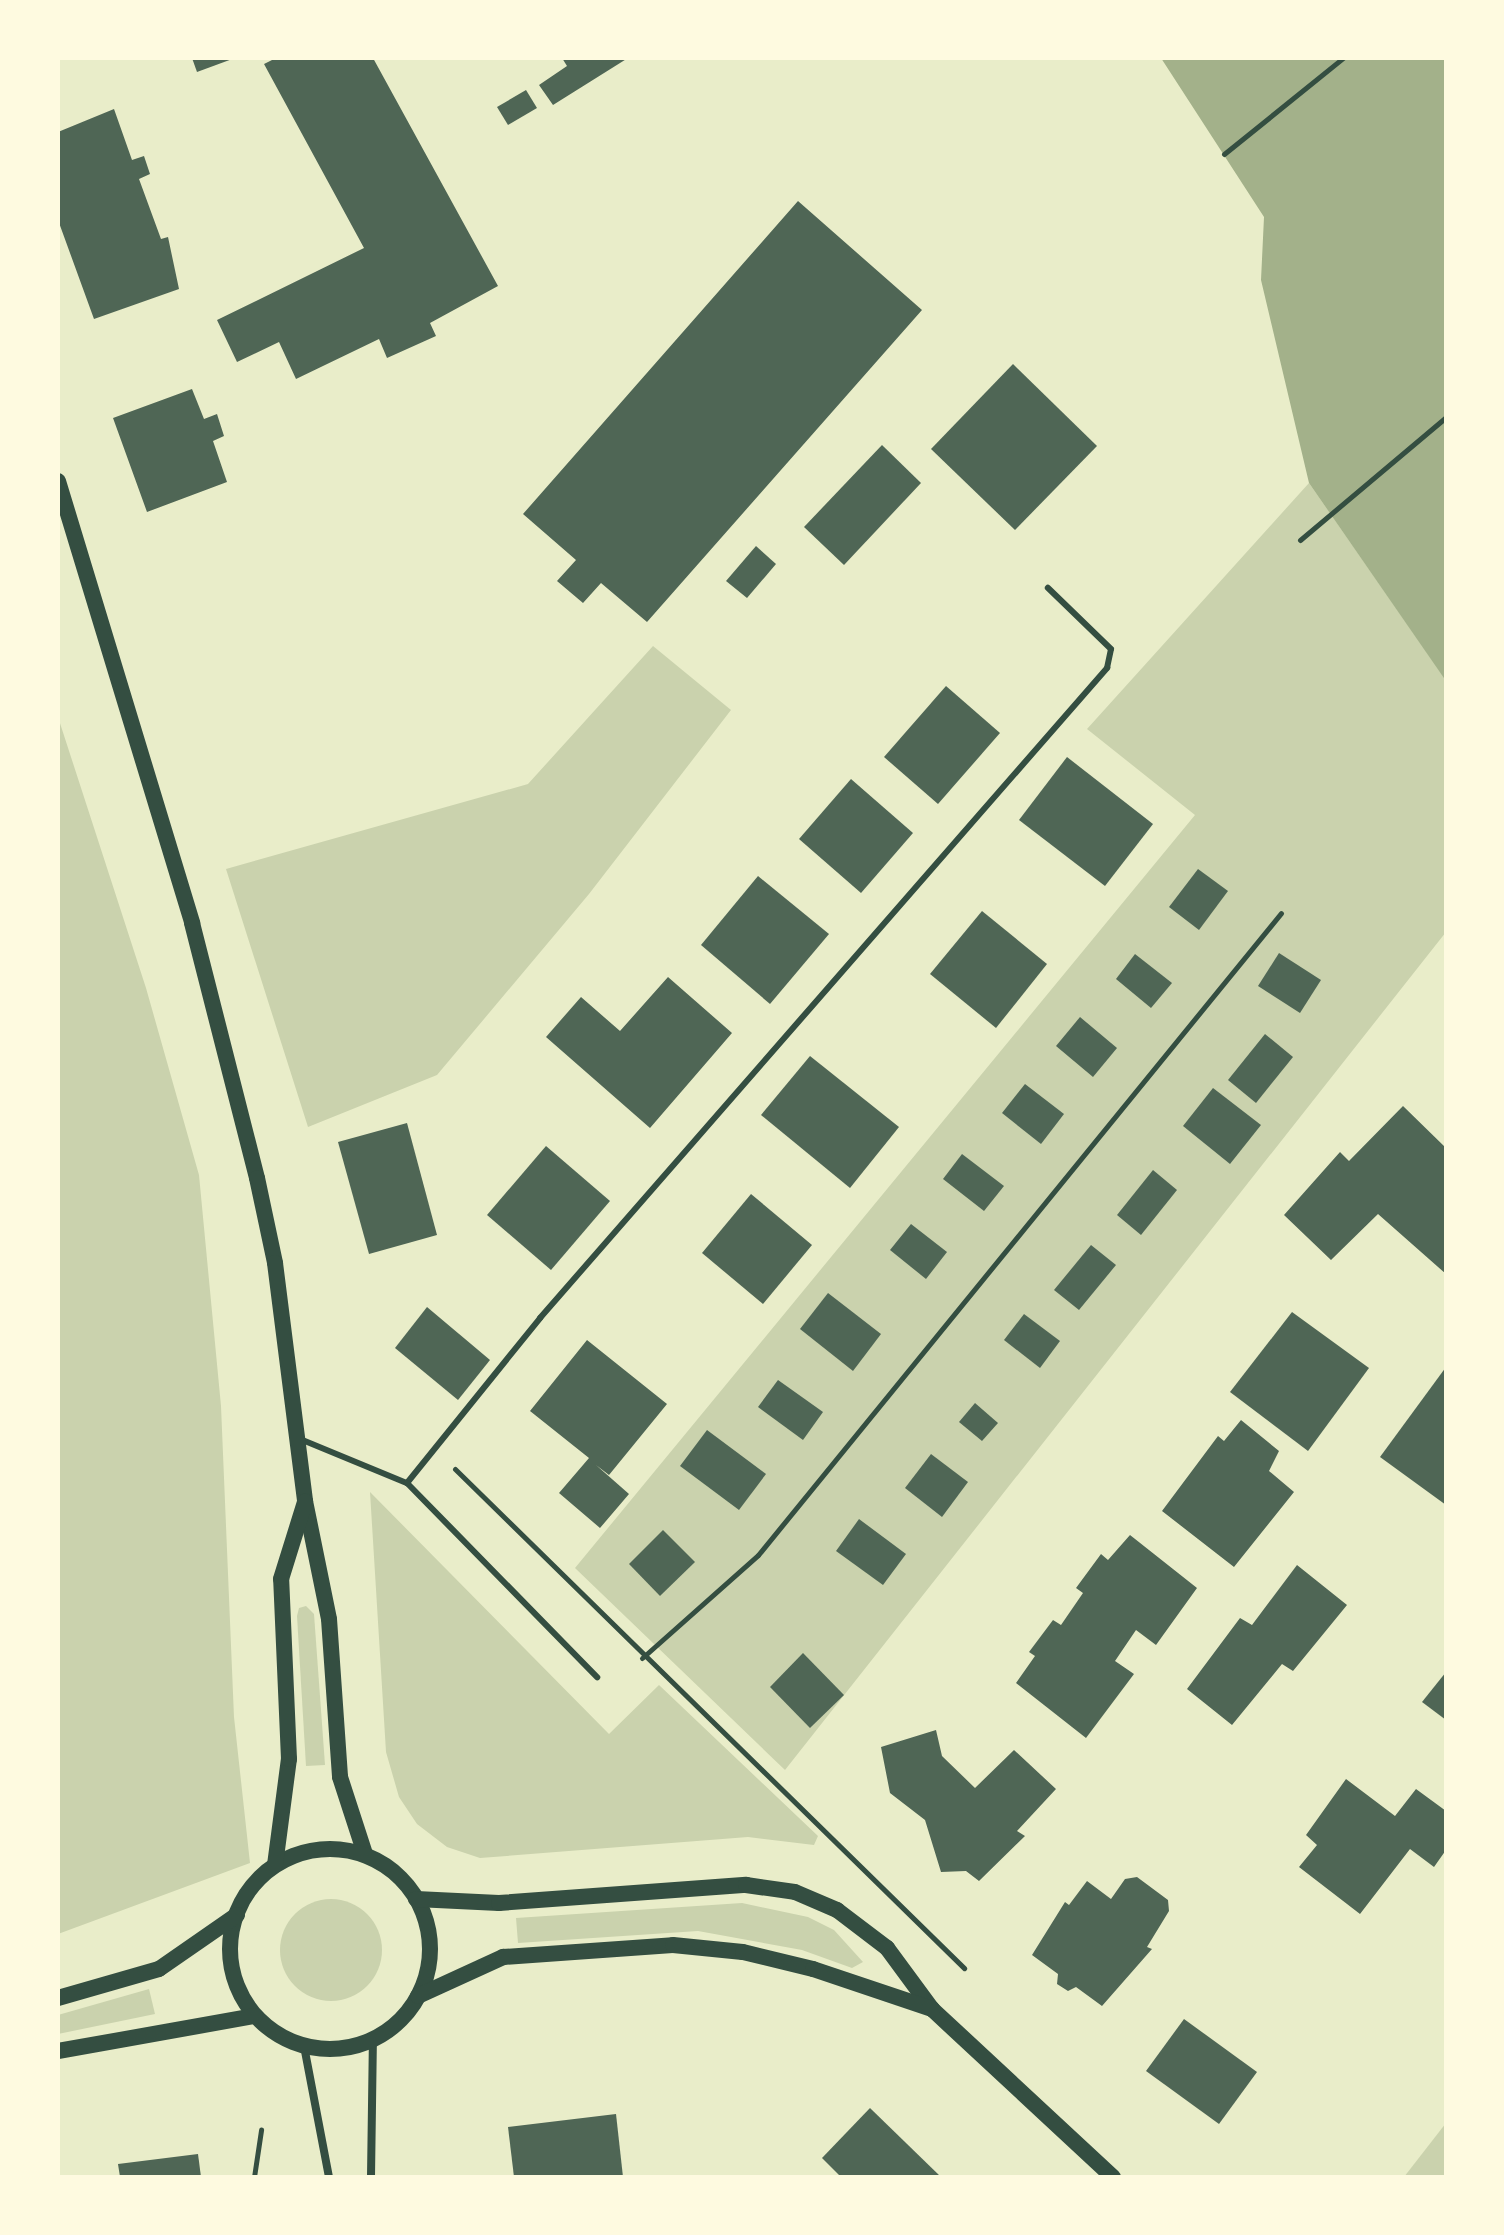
<!DOCTYPE html>
<html>
<head>
<meta charset="utf-8">
<style>
	body { margin:0 }
	#map { position:relative; width:1504px; height:2235px; overflow:hidden; background:#e9edc9; font-family:Inter,sans-serif }
	div>[style] { position:absolute }
	[style*='--x'] { left:calc(var(--x)*1px); top:calc(var(--y)*1px); width:calc(var(--w)*1px); rotate:calc(var(--a)*1deg) }
	.green>* { inset:0; background:#cad2ad }
	.round { border-radius:50% }
	.water>* { inset:0; background:#a3b18a }
	.building>* { inset:0; background:#4f6655 }
	.path>* { height:5px; margin:-2.5px; padding:0 2.5px; transform-origin:2.5px; border-radius:2.5px; background:#344e41 }
	.service>* { height:6px; margin:-3px; padding:0 3px; transform-origin:3px; border-radius:3px; background:#344e41 }
	.minor>* { height:8px; margin:-4px; padding:0 4px; transform-origin:4px; border-radius:4px; background:#344e41 }
	.secondary>* { height:16px; margin:-8px; padding:0 8px; transform-origin:8px; border-radius:8px; background:#344e41 }
	.secondary>.ring { margin:-8px; padding:0; box-sizing:content-box; background:none; border:16px solid #344e41; border-radius:50% }
	span { translate:-50% -50%; white-space:nowrap; text-align:center; line-height:1.15; -webkit-text-stroke:8px #fefae0; paint-order:stroke }
	.frame { position:absolute; inset:0; border:60px solid #fefae0; pointer-events:none }
</style>
</head>
<body>
<div id="map">
	<div class="green">
		<i style="clip-path:polygon(1309px 483px,1446px 680px,1446px 932px,785px 1770px,575px 1568px,1195px 815px,1087px 729px)"></i>
		<i style="clip-path:polygon(653px 646px,731px 710px,589px 894px,437px 1075px,308px 1127px,226px 869px,528px 784px)"></i>
		<i style="clip-path:polygon(58px 717px,146px 988px,199px 1175px,221px 1406px,234px 1717px,250px 1863px,58px 1934px)"></i>
		<i style="clip-path:polygon(370px 1492px,609px 1734px,659px 1685px,818px 1836px,814px 1845px,748px 1837px,480px 1858px,447px 1847px,417px 1824px,399px 1797px,386px 1752px)"></i>
		<i style="clip-path:polygon(306px 1606px,314px 1614px,325px 1765px,306px 1766px,297px 1616px,299px 1608px)"></i>
		<i class="round" style="left:280px;top:1899px;width:102px;height:102px"></i>
		<i style="clip-path:polygon(742px 1903px,808px 1917px,834px 1930px,863px 1962px,852px 1968px,802px 1950px,698px 1931px,518px 1943px,516px 1918px)"></i>
		<i style="clip-path:polygon(149px 1989px,155px 2014px,58px 2034px,58px 2015px)"></i>
		<i style="clip-path:polygon(1446px 2123px,1446px 2177px,1404px 2177px)"></i>
	</div>
	<div class="water">
		<i style="clip-path:polygon(1161px 58px,1446px 58px,1446px 681px,1309px 483px,1261px 280px,1264px 217px)"></i>
	</div>
	<div class="building">
		<i style="clip-path:polygon(192px 58px,235px 58px,197px 72px)"></i>
		<i style="clip-path:polygon(276px 58px,373px 58px,498px 286px,430px 323px,436px 336px,387px 358px,379px 339px,296px 379px,279px 342px,237px 362px,217px 320px,364px 248px,264px 64px)"></i>
		<i style="clip-path:polygon(562px 58px,628px 58px,553px 105px,539px 85px,567px 66px)"></i>
		<i style="clip-path:polygon(526px 90px,537px 108px,508px 125px,497px 107px)"></i>
		<i style="clip-path:polygon(114px 109px,132px 160px,144px 156px,150px 174px,139px 179px,161px 239px,168px 237px,179px 289px,94px 319px,58px 220px,58px 132px)"></i>
		<i style="clip-path:polygon(798px 201px,922px 310px,647px 622px,601px 583px,583px 603px,557px 581px,576px 560px,523px 514px)"></i>
		<i style="clip-path:polygon(1013px 364px,1097px 446px,1015px 530px,931px 449px)"></i>
		<i style="clip-path:polygon(192px 389px,204px 419px,217px 414px,224px 436px,213px 441px,227px 482px,147px 512px,113px 418px)"></i>
		<i style="clip-path:polygon(882px 445px,921px 483px,844px 565px,804px 527px)"></i>
		<i style="clip-path:polygon(756px 546px,776px 564px,747px 598px,726px 581px)"></i>
		<i style="clip-path:polygon(946px 686px,1000px 733px,938px 804px,884px 757px)"></i>
		<i style="clip-path:polygon(1067px 757px,1153px 824px,1105px 886px,1019px 820px)"></i>
		<i style="clip-path:polygon(851px 779px,913px 833px,861px 893px,799px 839px)"></i>
		<i style="clip-path:polygon(1198px 869px,1228px 891px,1199px 930px,1169px 907px)"></i>
		<i style="clip-path:polygon(758px 876px,829px 934px,770px 1004px,701px 945px)"></i>
		<i style="clip-path:polygon(982px 911px,1047px 964px,996px 1028px,930px 974px)"></i>
		<i style="clip-path:polygon(1279px 953px,1321px 980px,1300px 1013px,1258px 986px)"></i>
		<i style="clip-path:polygon(1135px 954px,1172px 983px,1151px 1008px,1116px 979px)"></i>
		<i style="clip-path:polygon(668px 977px,732px 1033px,650px 1128px,546px 1037px,581px 997px,620px 1031px)"></i>
		<i style="clip-path:polygon(1080px 1017px,1117px 1048px,1093px 1077px,1056px 1046px)"></i>
		<i style="clip-path:polygon(1265px 1034px,1293px 1057px,1256px 1103px,1228px 1080px)"></i>
		<i style="clip-path:polygon(810px 1056px,899px 1127px,850px 1188px,761px 1115px)"></i>
		<i style="clip-path:polygon(1025px 1084px,1064px 1114px,1041px 1144px,1002px 1113px)"></i>
		<i style="clip-path:polygon(1213px 1088px,1261px 1125px,1230px 1164px,1183px 1126px)"></i>
		<i style="clip-path:polygon(1403px 1106px,1446px 1148px,1446px 1274px,1378px 1214px,1331px 1260px,1284px 1215px,1340px 1152px,1349px 1161px)"></i>
		<i style="clip-path:polygon(407px 1123px,437px 1235px,369px 1254px,338px 1142px)"></i>
		<i style="clip-path:polygon(546px 1146px,610px 1201px,551px 1270px,487px 1215px)"></i>
		<i style="clip-path:polygon(962px 1154px,1004px 1186px,984px 1211px,943px 1179px)"></i>
		<i style="clip-path:polygon(1153px 1170px,1177px 1190px,1141px 1235px,1117px 1215px)"></i>
		<i style="clip-path:polygon(751px 1194px,812px 1245px,763px 1304px,702px 1253px)"></i>
		<i style="clip-path:polygon(911px 1224px,947px 1252px,926px 1279px,890px 1250px)"></i>
		<i style="clip-path:polygon(1091px 1245px,1116px 1265px,1079px 1310px,1054px 1290px)"></i>
		<i style="clip-path:polygon(828px 1293px,881px 1334px,853px 1371px,800px 1329px)"></i>
		<i style="clip-path:polygon(427px 1307px,490px 1360px,458px 1400px,395px 1348px)"></i>
		<i style="clip-path:polygon(1292px 1312px,1369px 1368px,1308px 1451px,1230px 1392px)"></i>
		<i style="clip-path:polygon(1024px 1314px,1060px 1341px,1040px 1368px,1004px 1340px)"></i>
		<i style="clip-path:polygon(587px 1340px,667px 1404px,609px 1475px,596px 1465px,629px 1494px,600px 1528px,559px 1493px,589px 1458px,530px 1411px)"></i>
		<i style="clip-path:polygon(1446px 1367px,1446px 1505px,1380px 1457px)"></i>
		<i style="clip-path:polygon(778px 1380px,823px 1412px,803px 1440px,758px 1407px)"></i>
		<i style="clip-path:polygon(975px 1403px,998px 1423px,982px 1441px,959px 1422px)"></i>
		<i style="clip-path:polygon(1241px 1420px,1279px 1451px,1269px 1471px,1294px 1492px,1234px 1567px,1162px 1511px,1218px 1436px,1224px 1441px)"></i>
		<i style="clip-path:polygon(707px 1430px,766px 1474px,739px 1510px,680px 1466px)"></i>
		<i style="clip-path:polygon(931px 1454px,968px 1482px,942px 1517px,905px 1488px)"></i>
		<i style="clip-path:polygon(859px 1519px,906px 1554px,883px 1585px,836px 1551px)"></i>
		<i style="clip-path:polygon(663px 1530px,695px 1562px,660px 1596px,629px 1564px)"></i>
		<i style="clip-path:polygon(1130px 1535px,1197px 1588px,1156px 1645px,1136px 1630px,1115px 1661px,1134px 1674px,1086px 1738px,1016px 1683px,1035px 1656px,1029px 1652px,1053px 1620px,1061px 1625px,1083px 1593px,1076px 1588px,1101px 1554px,1108px 1560px)"></i>
		<i style="clip-path:polygon(1297px 1565px,1347px 1605px,1293px 1671px,1282px 1664px,1232px 1725px,1187px 1689px,1240px 1618px,1252px 1625px)"></i>
		<i style="clip-path:polygon(803px 1653px,844px 1695px,810px 1728px,770px 1687px)"></i>
		<i style="clip-path:polygon(1446px 1672px,1446px 1720px,1422px 1702px)"></i>
		<i style="clip-path:polygon(936px 1730px,942px 1756px,975px 1788px,1014px 1750px,1056px 1789px,1017px 1831px,1025px 1836px,979px 1881px,966px 1871px,941px 1872px,925px 1820px,890px 1793px,881px 1747px)"></i>
		<i style="clip-path:polygon(1346px 1779px,1395px 1816px,1416px 1789px,1446px 1811px,1446px 1850px,1434px 1867px,1410px 1849px,1360px 1914px,1299px 1867px,1317px 1845px,1306px 1835px)"></i>
		<i style="clip-path:polygon(1137px 1877px,1168px 1900px,1169px 1911px,1147px 1947px,1152px 1949px,1102px 2006px,1076px 1987px,1068px 1991px,1057px 1984px,1058px 1974px,1032px 1955px,1065px 1902px,1069px 1905px,1087px 1881px,1111px 1899px,1125px 1879px)"></i>
		<i style="clip-path:polygon(1184px 2019px,1257px 2072px,1219px 2124px,1146px 2071px)"></i>
		<i style="clip-path:polygon(870px 2108px,941px 2177px,841px 2177px,822px 2158px)"></i>
		<i style="clip-path:polygon(616px 2114px,623px 2177px,514px 2177px,508px 2127px)"></i>
		<i style="clip-path:polygon(198px 2154px,201px 2177px,120px 2177px,118px 2164px)"></i>
	</div>
	<div class="path">
		<i style="--x:1224;--y:154;--w:153;--a:-38.9"></i>
		<i style="--x:1300;--y:540;--w:191;--a:-40.1"></i>
		<i style="--x:455;--y:1469;--w:713;--a:44.43"></i>
		<i style="--x:642;--y:1658;--w:155;--a:-41.6"></i>
		<i style="--x:758;--y:1555;--w:828;--a:-50.83"></i>
		<i style="--x:254;--y:2177;--w:48;--a:-81.5"></i>
	</div>
	<div class="service">
		<i style="--x:300;--y:1439;--w:116;--a:22.4"></i>
		<i style="--x:407;--y:1483;--w:272;--a:45.6"></i>
		<i style="--x:407;--y:1483;--w:212;--a:-51.1"></i>
		<i style="--x:540;--y:1318;--w:863;--a:-48.9"></i>
		<i style="--x:1107;--y:668;--w:19;--a:-78"></i>
		<i style="--x:1111;--y:649;--w:88;--a:-135.9"></i>
	</div>
	<div class="minor">
		<i style="--x:304;--y:2046;--w:133;--a:79.2"></i>
		<i style="--x:371;--y:2177;--w:137;--a:-89.2"></i>
	</div>
	<div class="secondary">
		<i style="--x:58;--y:481;--w:462;--a:73.1"></i>
		<i style="--x:192;--y:923;--w:263;--a:75.7"></i>
		<i style="--x:257;--y:1178;--w:87;--a:78"></i>
		<i style="--x:275;--y:1263;--w:240;--a:82.8"></i>
		<i style="--x:305;--y:1501;--w:120;--a:78.5"></i>
		<i style="--x:329;--y:1619;--w:158;--a:86"></i>
		<i style="--x:340;--y:1777;--w:81;--a:72"></i>
		<i class="ring" style="left:230px;top:1849px;width:184px;height:184px"></i>
		<i style="--x:275;--y:1865;--w:107;--a:-82.5"></i>
		<i style="--x:289;--y:1759;--w:180;--a:-92.5"></i>
		<i style="--x:281;--y:1579;--w:81;--a:-72.7"></i>
		<i style="--x:416;--y:1899;--w:83;--a:2.8"></i>
		<i style="--x:499;--y:1903;--w:248;--a:-4.2"></i>
		<i style="--x:746;--y:1885;--w:49;--a:8.1"></i>
		<i style="--x:795;--y:1892;--w:46;--a:23.2"></i>
		<i style="--x:837;--y:1910;--w:63;--a:37.2"></i>
		<i style="--x:887;--y:1948;--w:76;--a:53.6"></i>
		<i style="--x:932;--y:2009;--w:247;--a:42.9"></i>
		<i style="--x:418;--y:1996;--w:94;--a:-24.6"></i>
		<i style="--x:503;--y:1957;--w:170;--a:-4"></i>
		<i style="--x:673;--y:1945;--w:70;--a:5.7"></i>
		<i style="--x:743;--y:1952;--w:72;--a:13.7"></i>
		<i style="--x:813;--y:1969;--w:126;--a:18.6"></i>
		<i style="--x:58;--y:1998;--w:105;--a:-16"></i>
		<i style="--x:159;--y:1969;--w:95;--a:-34.7"></i>
		<i style="--x:58;--y:2051;--w:200;--a:-10.1"></i>
	</div>
	<div class="frame"></div>
</div>
</body>
</html>
